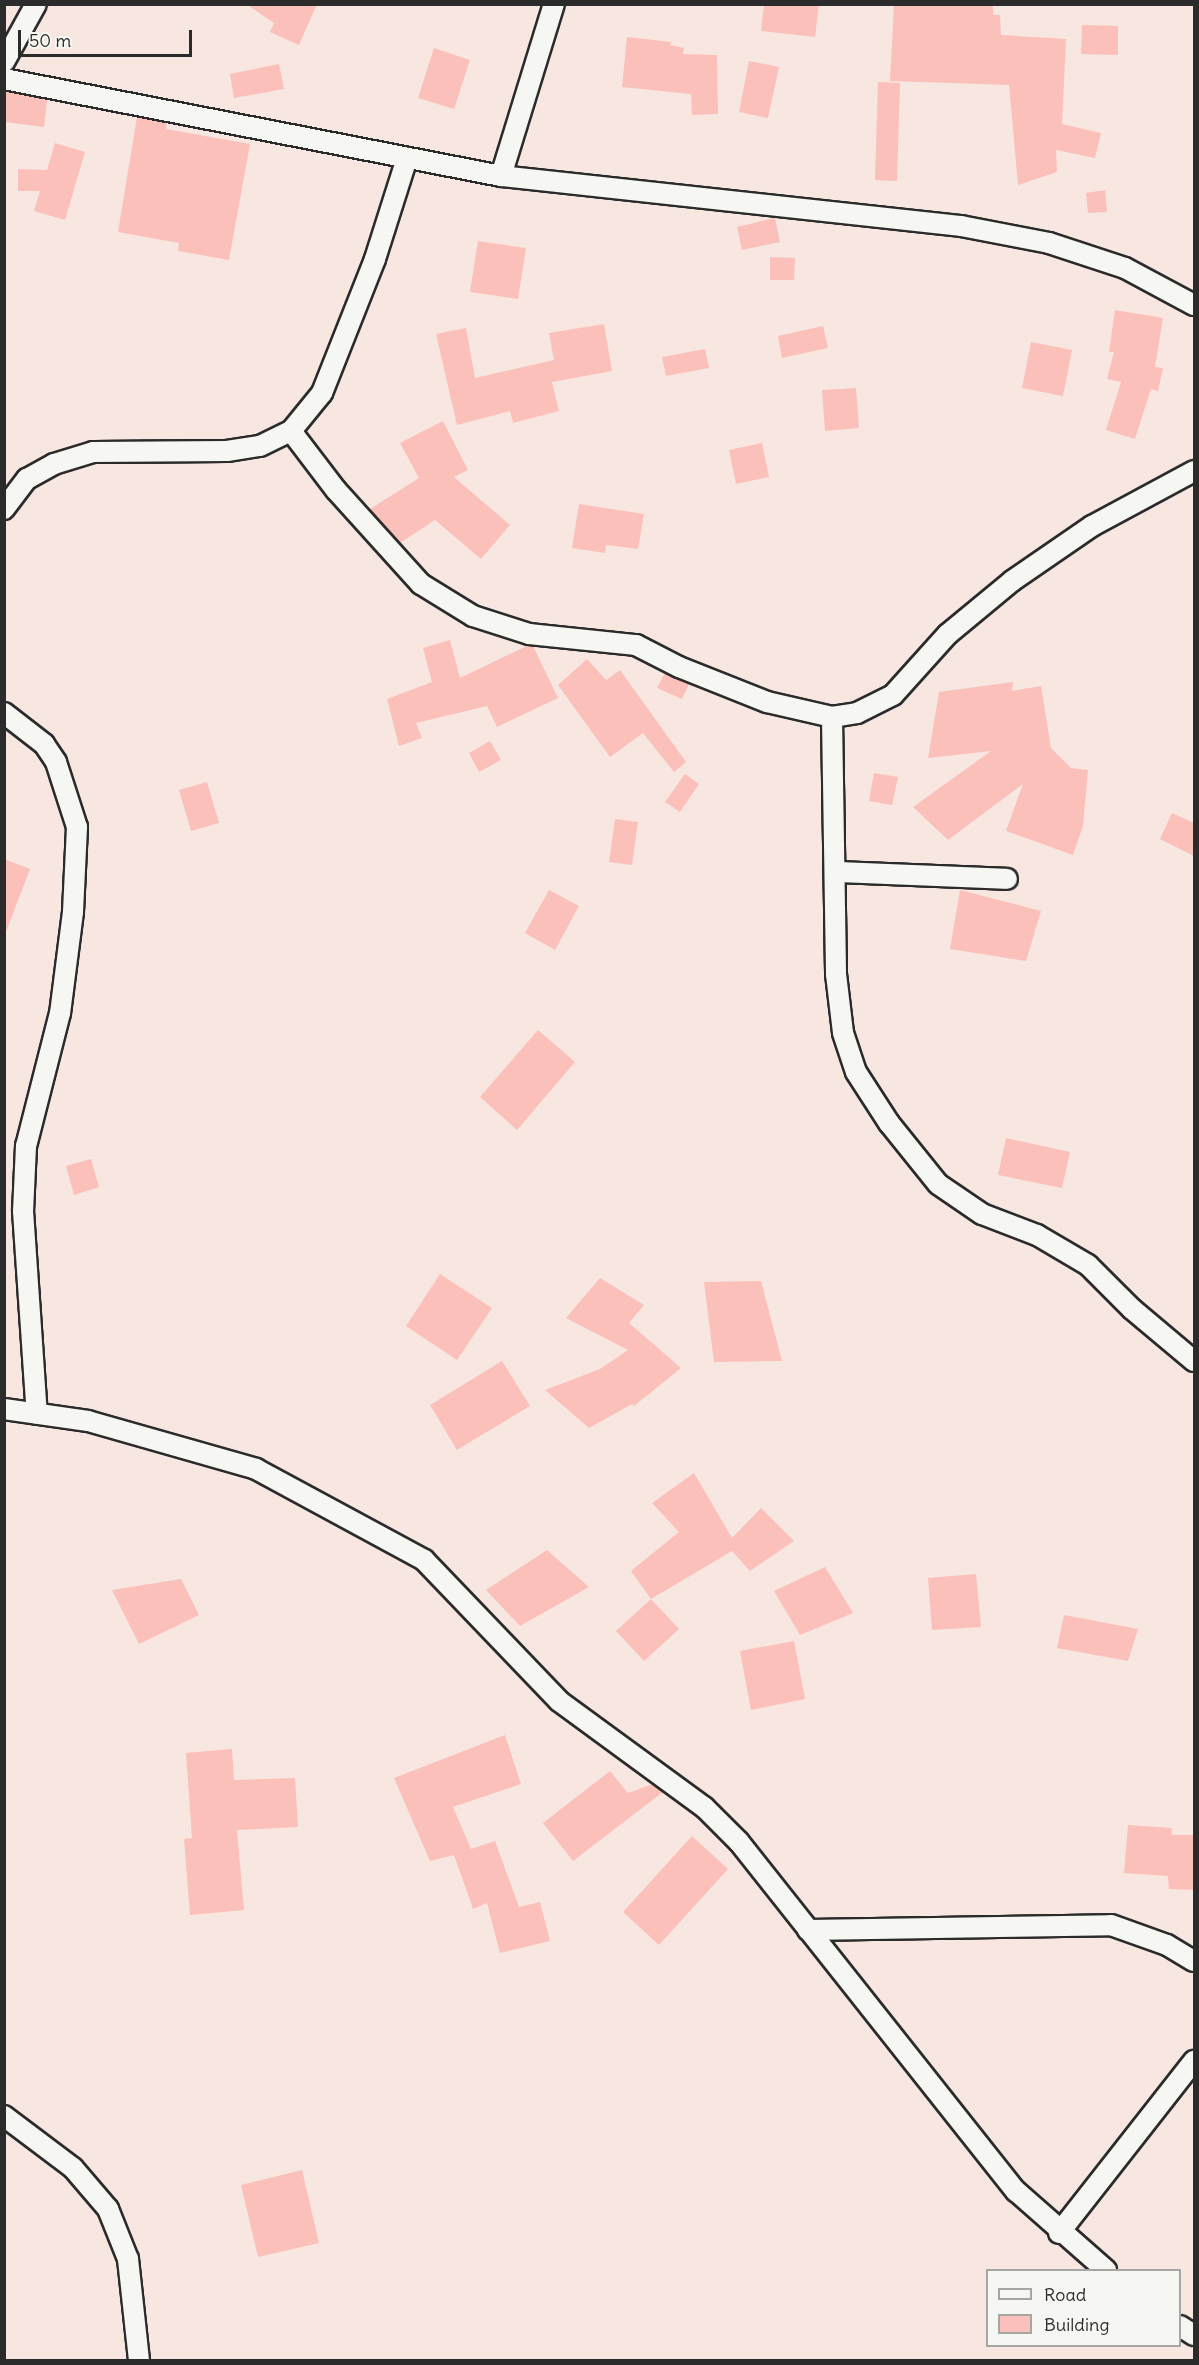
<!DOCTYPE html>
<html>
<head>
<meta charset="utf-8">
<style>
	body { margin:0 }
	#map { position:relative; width:1199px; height:2365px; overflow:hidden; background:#f8e6e1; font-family:Delius,sans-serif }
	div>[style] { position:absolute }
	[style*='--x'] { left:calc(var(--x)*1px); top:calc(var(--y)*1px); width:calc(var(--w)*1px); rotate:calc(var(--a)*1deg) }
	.building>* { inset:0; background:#fcc0ba }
	.roads { filter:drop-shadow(2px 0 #2b2b2b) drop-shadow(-2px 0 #2b2b2b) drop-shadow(0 2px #2b2b2b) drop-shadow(0 -2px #2b2b2b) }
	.street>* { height:20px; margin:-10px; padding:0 10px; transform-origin:10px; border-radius:10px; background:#f6f6f2 }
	span { translate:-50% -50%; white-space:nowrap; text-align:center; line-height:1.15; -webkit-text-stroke:4.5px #f6f6f2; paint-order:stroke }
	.frame { position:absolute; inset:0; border:6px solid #2b2b2b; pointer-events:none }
	.legend { position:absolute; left:986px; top:2269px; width:195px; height:78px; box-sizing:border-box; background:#f6f6f2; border:2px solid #a5a5a2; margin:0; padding:8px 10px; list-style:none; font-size:18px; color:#2b2b2b }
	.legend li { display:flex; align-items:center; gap:12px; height:30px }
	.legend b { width:30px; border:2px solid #a5a5a2 }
	.scale { position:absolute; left:18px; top:30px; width:174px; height:27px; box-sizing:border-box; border:3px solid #2b2b2b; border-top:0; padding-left:8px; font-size:18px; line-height:21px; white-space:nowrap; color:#2b2b2b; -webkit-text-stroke:4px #f6f6f2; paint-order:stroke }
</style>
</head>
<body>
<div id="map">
	<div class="building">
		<i style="clip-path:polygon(246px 4px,317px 4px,299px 45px,270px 32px,274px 23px)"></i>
		<i style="clip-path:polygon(764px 4px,819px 4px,815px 37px,761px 31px)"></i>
		<i style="clip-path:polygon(894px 4px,993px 4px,993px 15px,1000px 15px,1001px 35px,1066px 39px,1062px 124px,1101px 133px,1095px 158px,1056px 150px,1057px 172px,1018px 185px,1009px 85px,890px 81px)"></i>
		<i style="clip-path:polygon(1082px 25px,1118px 26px,1118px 55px,1081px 54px)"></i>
		<i style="clip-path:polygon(627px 37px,671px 42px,670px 45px,684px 48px,683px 54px,717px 55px,718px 114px,692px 115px,691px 94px,622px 87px)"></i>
		<i style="clip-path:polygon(434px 48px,470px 60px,454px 109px,418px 98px)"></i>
		<i style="clip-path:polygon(749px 61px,779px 67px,768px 118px,739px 112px)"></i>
		<i style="clip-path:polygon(279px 64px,284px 89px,234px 98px,230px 74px)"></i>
		<i style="clip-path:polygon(878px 82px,900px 83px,897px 181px,875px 180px)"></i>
		<i style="clip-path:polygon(4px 91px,47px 100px,44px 127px,4px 122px)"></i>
		<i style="clip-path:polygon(137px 117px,167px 123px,166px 129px,250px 144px,229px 260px,178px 251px,179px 243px,118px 232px)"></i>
		<i style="clip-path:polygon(55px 143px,85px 152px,65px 220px,34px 211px,40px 191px,18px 191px,18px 169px,47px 170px)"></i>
		<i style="clip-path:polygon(1105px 190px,1107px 212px,1088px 213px,1086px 193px)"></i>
		<i style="clip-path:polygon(775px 218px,780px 242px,742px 250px,737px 227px)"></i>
		<i style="clip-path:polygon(478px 241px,526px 248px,518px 299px,470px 292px)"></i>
		<i style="clip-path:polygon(770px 257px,795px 258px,794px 280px,770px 280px)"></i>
		<i style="clip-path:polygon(1115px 310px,1163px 318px,1155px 367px,1163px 368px,1158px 391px,1151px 389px,1135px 439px,1106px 430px,1121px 382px,1107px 379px,1114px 352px,1109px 352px)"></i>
		<i style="clip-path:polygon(604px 324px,612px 371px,552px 382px,559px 411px,513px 423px,510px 411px,457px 425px,436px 334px,466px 328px,475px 378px,554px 360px,549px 333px)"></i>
		<i style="clip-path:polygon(823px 326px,828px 348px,782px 358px,778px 336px)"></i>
		<i style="clip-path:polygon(1031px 342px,1072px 350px,1063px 396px,1022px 388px)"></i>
		<i style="clip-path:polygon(705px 349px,709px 368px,666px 376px,662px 357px)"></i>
		<i style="clip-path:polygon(856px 388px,859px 428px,825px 431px,822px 390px)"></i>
		<i style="clip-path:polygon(443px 421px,468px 470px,454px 477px,510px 525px,481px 559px,435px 520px,400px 543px,370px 509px,419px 478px,400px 443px)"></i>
		<i style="clip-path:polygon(762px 443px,769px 477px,736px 484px,729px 450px)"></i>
		<i style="clip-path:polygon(579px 504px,644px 514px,638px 549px,606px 545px,605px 553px,572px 548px)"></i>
		<i style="clip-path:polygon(450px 640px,460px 678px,527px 646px,533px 646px,558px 698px,497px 727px,487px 706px,416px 723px,422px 738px,399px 746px,387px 699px,432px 682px,423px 648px)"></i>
		<i style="clip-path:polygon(587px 659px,606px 680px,620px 670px,686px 762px,674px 772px,643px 733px,610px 757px,558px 685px)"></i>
		<i style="clip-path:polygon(665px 673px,689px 684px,682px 699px,657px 688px)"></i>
		<i style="clip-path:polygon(1013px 682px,1012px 691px,1041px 686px,1051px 748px,1071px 768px,1088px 770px,1083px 826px,1073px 855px,1006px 831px,1023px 784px,948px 840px,913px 807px,991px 751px,928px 758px,939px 692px)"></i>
		<i style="clip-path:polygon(490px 741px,501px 760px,479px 772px,469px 753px)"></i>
		<i style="clip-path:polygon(874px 773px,898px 777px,892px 805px,869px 801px)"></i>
		<i style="clip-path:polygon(685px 774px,699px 784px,680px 812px,665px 802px)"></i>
		<i style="clip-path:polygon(207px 782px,219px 823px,191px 831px,179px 790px)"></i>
		<i style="clip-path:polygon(1172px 813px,1194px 823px,1194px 856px,1160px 839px)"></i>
		<i style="clip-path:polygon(615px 819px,638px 822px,632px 865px,609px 862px)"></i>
		<i style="clip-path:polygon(4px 859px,30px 869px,6px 932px,4px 931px)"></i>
		<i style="clip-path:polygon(549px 890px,579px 906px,555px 950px,525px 933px)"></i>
		<i style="clip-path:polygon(960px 890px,1041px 911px,1026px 961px,950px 949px)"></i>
		<i style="clip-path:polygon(538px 1030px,575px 1062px,517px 1130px,480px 1097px)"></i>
		<i style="clip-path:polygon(1006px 1138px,1070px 1152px,1062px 1188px,998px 1175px)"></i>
		<i style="clip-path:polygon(91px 1159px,99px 1187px,74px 1195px,66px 1166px)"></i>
		<i style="clip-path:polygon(440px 1274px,492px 1308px,457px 1360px,406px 1326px)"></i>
		<i style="clip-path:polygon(600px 1278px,644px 1305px,629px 1323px,681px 1368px,634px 1406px,632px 1404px,589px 1428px,545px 1390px,600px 1369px,628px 1350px,566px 1318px)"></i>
		<i style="clip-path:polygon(761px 1281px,782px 1361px,714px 1362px,704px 1282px)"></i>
		<i style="clip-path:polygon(502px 1361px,530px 1406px,457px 1450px,430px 1405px)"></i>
		<i style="clip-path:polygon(694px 1473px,732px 1538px,761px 1508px,794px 1541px,750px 1571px,732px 1551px,651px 1599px,631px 1571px,679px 1532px,652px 1503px)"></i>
		<i style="clip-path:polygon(547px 1550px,589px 1587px,520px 1626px,486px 1590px)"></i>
		<i style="clip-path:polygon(825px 1567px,853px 1613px,800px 1635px,774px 1591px)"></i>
		<i style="clip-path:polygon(976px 1574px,981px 1627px,932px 1630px,928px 1578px)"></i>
		<i style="clip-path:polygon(181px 1579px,199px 1615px,139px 1644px,112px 1590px)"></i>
		<i style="clip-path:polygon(651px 1599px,679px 1629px,644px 1661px,616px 1631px)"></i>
		<i style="clip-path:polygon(1064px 1615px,1138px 1629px,1128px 1661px,1057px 1648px)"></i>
		<i style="clip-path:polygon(794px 1641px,805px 1699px,751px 1710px,740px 1651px)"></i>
		<i style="clip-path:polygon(505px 1735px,521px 1784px,453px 1807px,471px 1849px,495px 1841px,519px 1907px,540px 1902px,550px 1941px,500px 1953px,487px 1903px,473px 1909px,454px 1855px,430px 1861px,394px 1778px)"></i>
		<i style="clip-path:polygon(232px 1749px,234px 1780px,295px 1778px,298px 1827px,237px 1830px,244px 1910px,190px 1915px,184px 1839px,192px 1838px,186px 1753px)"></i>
		<i style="clip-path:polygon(610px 1771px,628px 1793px,653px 1784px,663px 1792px,573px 1861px,543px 1823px)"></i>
		<i style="clip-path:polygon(1128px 1825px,1172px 1828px,1171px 1835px,1194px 1835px,1194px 1890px,1169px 1889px,1168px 1876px,1124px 1873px)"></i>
		<i style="clip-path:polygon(692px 1836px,728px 1869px,659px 1945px,623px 1912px)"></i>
		<i style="clip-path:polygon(302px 2170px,319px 2243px,258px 2257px,241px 2185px)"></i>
	</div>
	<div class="roads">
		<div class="street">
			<i style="--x:4;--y:62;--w:66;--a:-61.1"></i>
			<i style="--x:4;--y:79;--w:506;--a:11.04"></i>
			<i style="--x:501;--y:176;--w:463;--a:6.2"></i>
			<i style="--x:961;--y:226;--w:90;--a:10.9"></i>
			<i style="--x:1049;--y:243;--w:80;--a:18.2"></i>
			<i style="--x:1125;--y:268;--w:78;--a:28.2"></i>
			<i style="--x:501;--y:176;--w:180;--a:-72.9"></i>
			<i style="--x:291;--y:431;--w:74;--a:52.7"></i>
			<i style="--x:336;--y:490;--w:127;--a:47.9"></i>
			<i style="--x:421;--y:584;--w:61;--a:31.6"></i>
			<i style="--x:473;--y:616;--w:59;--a:17.8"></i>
			<i style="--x:529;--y:634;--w:108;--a:5.9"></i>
			<i style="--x:636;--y:645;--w:48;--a:27.1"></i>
			<i style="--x:679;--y:667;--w:95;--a:21.7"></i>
			<i style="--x:767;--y:702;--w:67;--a:13"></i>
			<i style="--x:832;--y:717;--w:25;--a:-9"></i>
			<i style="--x:857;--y:713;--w:40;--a:-26.6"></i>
			<i style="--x:893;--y:695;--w:82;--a:-48"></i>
			<i style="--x:948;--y:634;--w:83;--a:-39.6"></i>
			<i style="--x:1012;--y:581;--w:97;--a:-34.5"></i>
			<i style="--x:1092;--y:526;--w:116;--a:-28.3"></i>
			<i style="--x:4;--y:509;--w:38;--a:-53"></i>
			<i style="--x:27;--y:479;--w:31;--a:-29"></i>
			<i style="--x:54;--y:464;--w:41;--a:-17.1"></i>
			<i style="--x:93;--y:452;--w:134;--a:-0.4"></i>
			<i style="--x:227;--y:451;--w:33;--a:-9"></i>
			<i style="--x:260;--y:446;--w:34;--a:-26"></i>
			<i style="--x:291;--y:431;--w:49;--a:-50.8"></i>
			<i style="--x:322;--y:393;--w:144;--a:-68.4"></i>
			<i style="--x:375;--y:259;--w:106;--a:-72.4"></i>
			<i style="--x:4;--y:713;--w:51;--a:37.8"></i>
			<i style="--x:44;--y:744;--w:22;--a:56"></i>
			<i style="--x:56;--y:762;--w:68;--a:72.1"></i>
			<i style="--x:77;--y:827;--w:85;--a:92.7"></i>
			<i style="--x:73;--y:912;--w:102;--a:97.3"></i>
			<i style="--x:60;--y:1013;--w:137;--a:104.3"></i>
			<i style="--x:26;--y:1146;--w:65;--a:92.6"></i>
			<i style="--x:23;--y:1211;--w:203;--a:86.1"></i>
			<i style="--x:832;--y:717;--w:257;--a:89.1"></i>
			<i style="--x:836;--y:974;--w:59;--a:83.2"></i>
			<i style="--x:843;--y:1033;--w:41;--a:71.6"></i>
			<i style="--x:856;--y:1072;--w:61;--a:57.1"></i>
			<i style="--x:889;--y:1123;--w:78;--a:51.2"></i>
			<i style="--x:938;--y:1184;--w:53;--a:34.3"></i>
			<i style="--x:982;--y:1214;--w:59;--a:20.9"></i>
			<i style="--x:1037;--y:1235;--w:59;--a:30.5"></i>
			<i style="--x:1088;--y:1265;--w:62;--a:45"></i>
			<i style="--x:1132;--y:1309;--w:81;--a:40"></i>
			<i style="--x:836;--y:872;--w:171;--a:2.3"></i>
			<i style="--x:4;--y:1409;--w:85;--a:8.1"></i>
			<i style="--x:88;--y:1421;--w:175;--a:15.9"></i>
			<i style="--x:256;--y:1469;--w:191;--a:28.4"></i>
			<i style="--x:424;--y:1560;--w:195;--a:46.2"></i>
			<i style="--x:559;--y:1701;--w:180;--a:36.2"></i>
			<i style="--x:704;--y:1807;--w:49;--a:45"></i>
			<i style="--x:739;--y:1842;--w:446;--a:51.6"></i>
			<i style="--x:1016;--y:2191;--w:120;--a:41.3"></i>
			<i style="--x:808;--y:1930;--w:303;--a:-0.9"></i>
			<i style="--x:1111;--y:1925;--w:59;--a:19.7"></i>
			<i style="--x:1167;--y:1945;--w:31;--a:31"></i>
			<i style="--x:4;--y:2116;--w:86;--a:37"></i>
			<i style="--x:73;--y:2168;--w:54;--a:49.5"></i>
			<i style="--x:108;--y:2209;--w:54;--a:68.2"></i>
			<i style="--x:128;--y:2259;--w:102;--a:83.8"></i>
			<i style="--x:1059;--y:2233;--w:219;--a:-51.9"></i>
			<i style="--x:1180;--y:2326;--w:17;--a:33"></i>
		</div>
	</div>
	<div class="frame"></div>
	<ul class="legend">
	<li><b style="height:8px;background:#f6f6f2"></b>Road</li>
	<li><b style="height:16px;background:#fcc0ba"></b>Building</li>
	</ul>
	<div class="scale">50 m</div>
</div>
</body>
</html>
